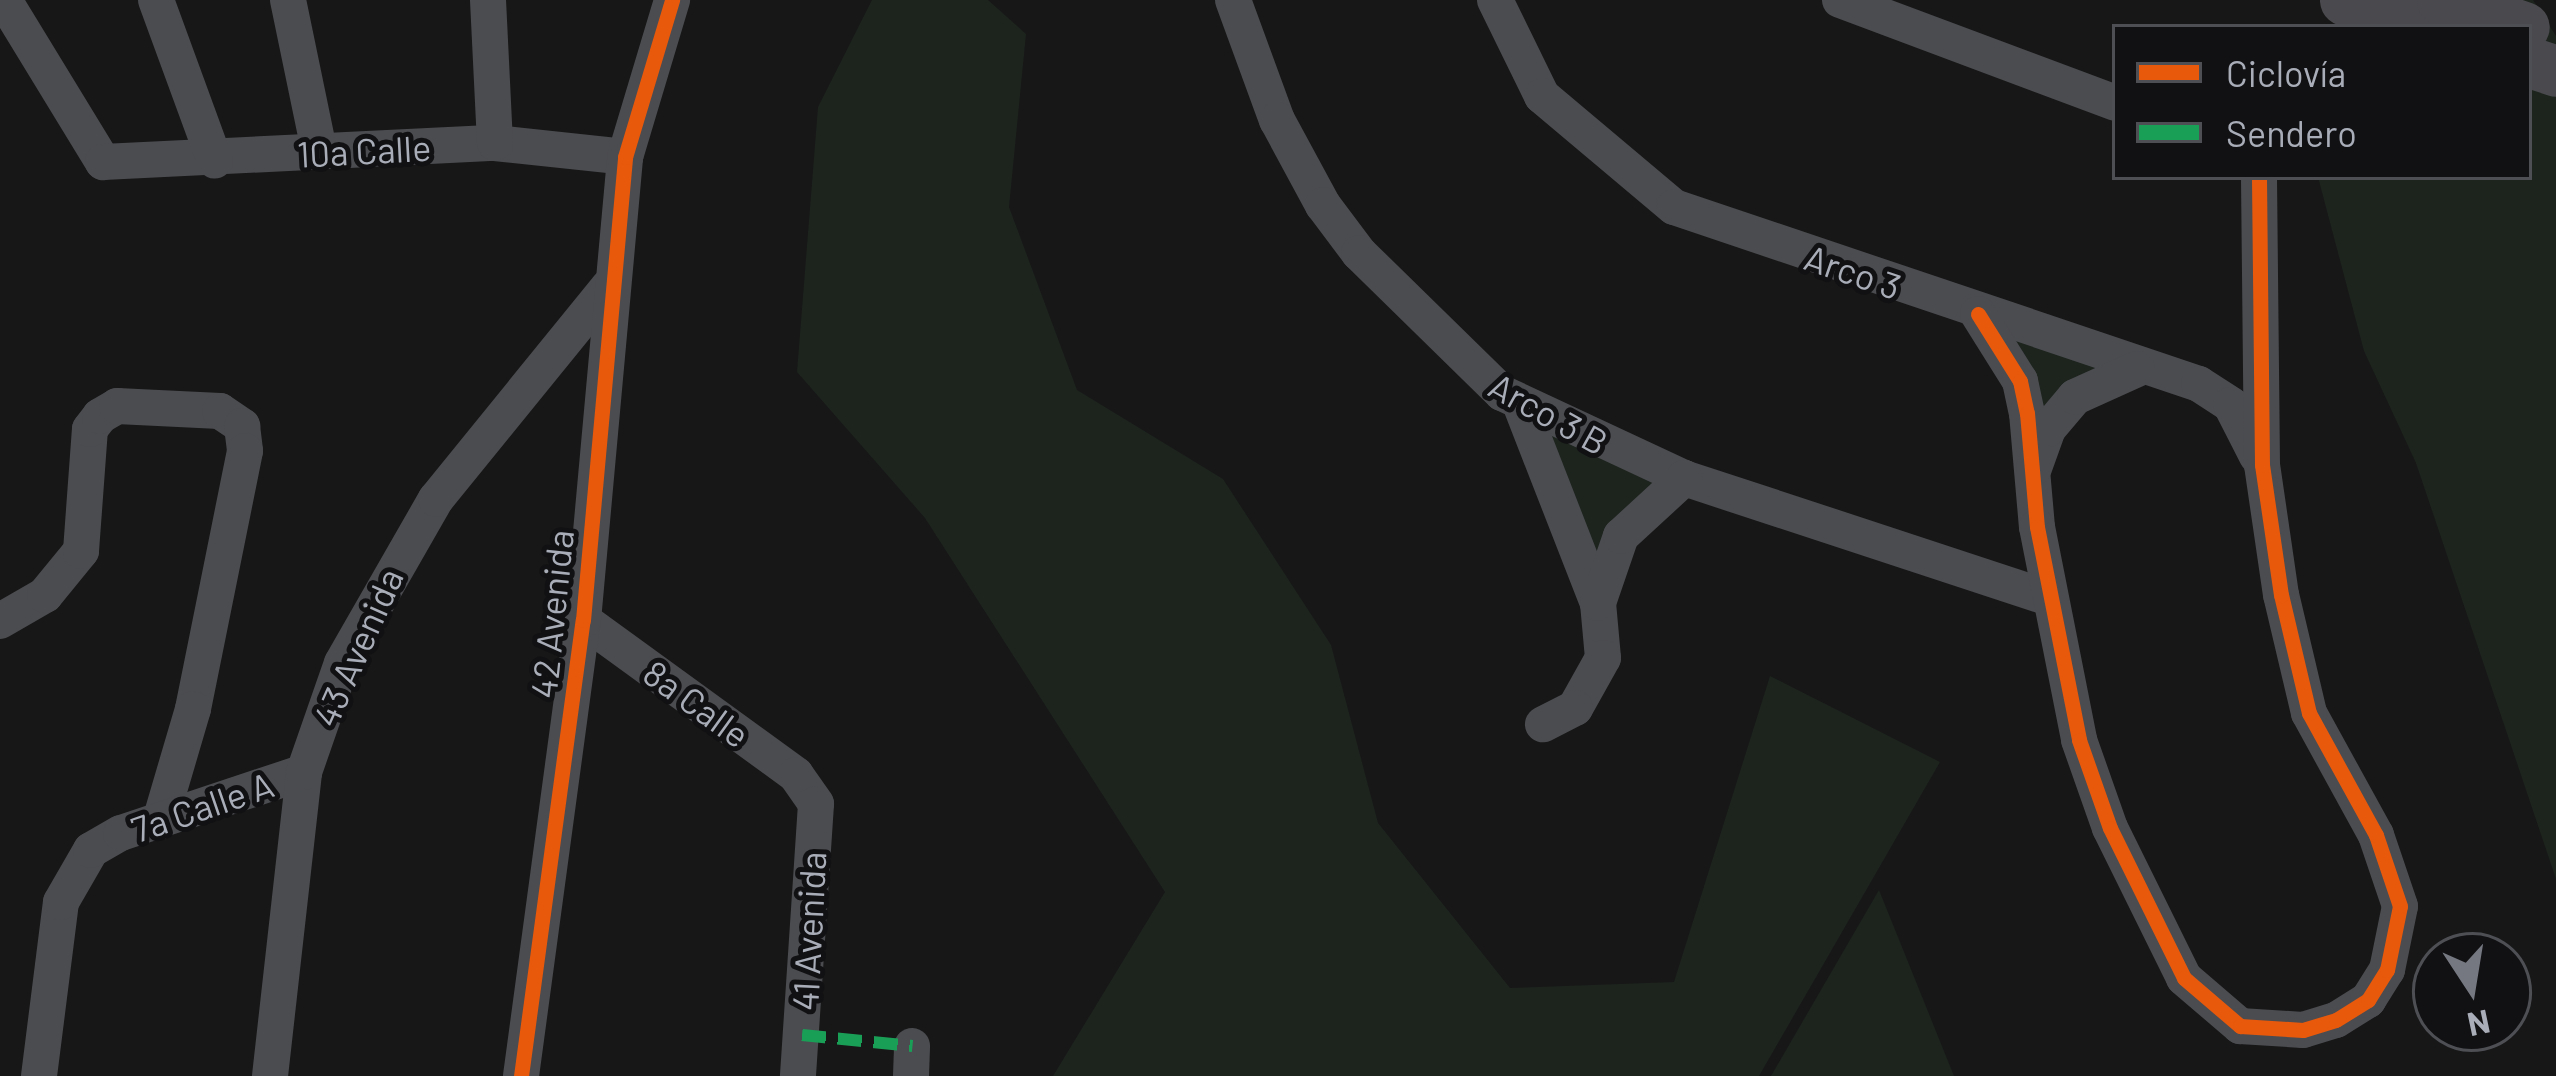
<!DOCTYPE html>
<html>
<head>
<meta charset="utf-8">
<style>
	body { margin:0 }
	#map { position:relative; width:2556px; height:1076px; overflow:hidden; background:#171717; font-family:Barlow,sans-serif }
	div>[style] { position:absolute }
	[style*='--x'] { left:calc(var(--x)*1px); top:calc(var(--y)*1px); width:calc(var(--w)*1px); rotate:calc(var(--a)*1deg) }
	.green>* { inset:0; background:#1d241e }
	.minor>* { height:36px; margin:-18px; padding:0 18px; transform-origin:18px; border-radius:18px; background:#4b4c50 }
	.secondary>* { height:51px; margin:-25.5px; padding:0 25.5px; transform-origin:25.5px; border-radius:25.5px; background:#4a4a4e }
	.quiet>* { height:12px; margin-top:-6px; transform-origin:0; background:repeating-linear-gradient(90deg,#1a9f57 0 24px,transparent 0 36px) }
	.cycleway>* { height:15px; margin:-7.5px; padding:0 7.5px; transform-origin:7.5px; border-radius:7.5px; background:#e8590c }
	span { translate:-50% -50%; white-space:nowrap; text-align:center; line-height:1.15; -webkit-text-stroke:10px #111113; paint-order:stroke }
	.street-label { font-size:36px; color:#a8adb8 }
	.legend { position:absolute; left:2112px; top:24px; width:420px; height:156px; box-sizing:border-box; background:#111113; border:3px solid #4d4f55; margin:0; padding:15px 21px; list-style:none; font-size:36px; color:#a8adb8 }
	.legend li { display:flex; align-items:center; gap:24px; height:60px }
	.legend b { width:60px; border:3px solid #4d4f55 }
	.north { position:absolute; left:2412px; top:932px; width:120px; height:120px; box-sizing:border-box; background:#111113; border:3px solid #4d4f55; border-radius:50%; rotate:168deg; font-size:33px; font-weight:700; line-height:48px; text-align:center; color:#a8adb8 }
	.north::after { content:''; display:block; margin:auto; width:42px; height:54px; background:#757880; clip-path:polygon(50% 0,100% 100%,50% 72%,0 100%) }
</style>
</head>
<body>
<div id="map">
	<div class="green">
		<i style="clip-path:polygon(872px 0,988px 0,1026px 34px,1009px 207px,1077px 390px,1223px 479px,1331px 645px,1378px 823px,1510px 988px,1674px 982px,1770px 676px,1940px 762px,1759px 1076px,1053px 1076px,1165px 892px,925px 518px,797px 372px,818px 107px)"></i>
		<i style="clip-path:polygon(2395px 0,2533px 0,2556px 36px,2556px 879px,2416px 463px,2364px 351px,2318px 177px,2529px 177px,2529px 27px)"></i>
		<i style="clip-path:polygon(1993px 325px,2119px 370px,2039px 439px)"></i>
		<i style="clip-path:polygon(1547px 430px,1660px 478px,1604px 574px)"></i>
		<i style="clip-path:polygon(1879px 890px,1954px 1076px,1771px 1076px)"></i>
	</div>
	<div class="minor">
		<i style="--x:4;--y:0;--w:190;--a:58.6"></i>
		<i style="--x:103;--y:162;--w:392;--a:-2.8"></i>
		<i style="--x:495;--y:143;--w:131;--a:6.1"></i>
		<i style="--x:156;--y:0;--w:171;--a:69.9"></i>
		<i style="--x:288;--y:0;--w:153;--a:78.3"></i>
		<i style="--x:488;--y:0;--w:143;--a:87.2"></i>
		<i style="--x:1233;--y:0;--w:128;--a:69.9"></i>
		<i style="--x:1277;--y:120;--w:97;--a:61.6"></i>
		<i style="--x:1323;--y:205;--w:60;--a:53.1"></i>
		<i style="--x:1359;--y:253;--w:200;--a:44.4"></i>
		<i style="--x:1502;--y:393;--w:201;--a:25"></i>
		<i style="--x:1684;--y:478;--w:385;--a:18.2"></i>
		<i style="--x:1495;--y:0;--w:107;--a:63.9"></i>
		<i style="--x:1542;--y:96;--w:172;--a:40.1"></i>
		<i style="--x:1674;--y:207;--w:554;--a:18.63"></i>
		<i style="--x:2199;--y:384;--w:38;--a:33"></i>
		<i style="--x:2231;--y:405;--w:57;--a:63"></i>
		<i style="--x:1840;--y:0;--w:294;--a:20.5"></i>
		<i style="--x:1978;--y:314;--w:79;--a:57.9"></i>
		<i style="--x:2020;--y:381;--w:33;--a:78"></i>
		<i style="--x:2027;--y:413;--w:114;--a:85"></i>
		<i style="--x:2037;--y:527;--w:217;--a:78.8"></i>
		<i style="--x:2079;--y:740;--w:93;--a:70.6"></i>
		<i style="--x:2110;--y:828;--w:167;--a:63.7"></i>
		<i style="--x:2184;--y:978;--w:74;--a:40.6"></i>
		<i style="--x:2240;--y:1026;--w:63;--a:3.6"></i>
		<i style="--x:2303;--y:1030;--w:34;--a:-17"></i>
		<i style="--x:2336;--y:1020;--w:38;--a:-32"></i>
		<i style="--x:2368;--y:1000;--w:36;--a:-58"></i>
		<i style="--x:2387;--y:970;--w:65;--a:-78.5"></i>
		<i style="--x:2400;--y:906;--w:75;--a:-108.7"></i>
		<i style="--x:2376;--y:835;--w:139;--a:-118.8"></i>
		<i style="--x:2309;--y:713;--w:121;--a:-103.3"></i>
		<i style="--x:2281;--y:595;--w:131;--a:-98.3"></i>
		<i style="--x:2262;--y:465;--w:288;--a:-90.6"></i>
		<i style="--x:1521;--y:406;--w:212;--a:68.7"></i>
		<i style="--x:1598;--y:603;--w:55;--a:84.8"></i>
		<i style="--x:1603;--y:658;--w:57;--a:119.2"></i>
		<i style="--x:1575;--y:708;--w:36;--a:153"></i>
		<i style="--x:2034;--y:468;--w:41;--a:-70.3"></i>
		<i style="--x:2048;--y:429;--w:42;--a:-49.8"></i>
		<i style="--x:2075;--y:397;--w:68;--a:-24.3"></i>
		<i style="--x:1598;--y:603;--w:71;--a:-71.1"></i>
		<i style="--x:1621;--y:536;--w:86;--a:-42.6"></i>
		<i style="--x:583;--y:620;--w:263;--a:36"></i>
		<i style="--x:796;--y:775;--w:35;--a:55"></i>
		<i style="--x:816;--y:804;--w:273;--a:93.8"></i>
		<i style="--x:0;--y:621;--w:52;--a:-30"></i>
		<i style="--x:45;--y:595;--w:57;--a:-50.7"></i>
		<i style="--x:81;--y:551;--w:122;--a:-85.8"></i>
		<i style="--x:90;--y:429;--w:16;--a:-52"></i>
		<i style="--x:100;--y:416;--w:20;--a:-30"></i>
		<i style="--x:117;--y:406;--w:103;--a:2.8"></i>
		<i style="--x:220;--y:411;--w:27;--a:34"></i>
		<i style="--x:242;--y:426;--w:25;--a:83"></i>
		<i style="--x:245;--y:451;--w:263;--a:101.4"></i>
		<i style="--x:193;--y:709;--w:117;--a:106.4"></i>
		<i style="--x:39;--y:1076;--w:175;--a:-82.8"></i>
		<i style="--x:61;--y:902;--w:60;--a:-60"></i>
		<i style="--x:91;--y:850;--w:34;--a:-30"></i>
		<i style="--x:121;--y:833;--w:193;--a:-18.4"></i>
		<i style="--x:270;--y:1076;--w:306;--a:-83.6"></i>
		<i style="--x:304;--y:772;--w:115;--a:-70.8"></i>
		<i style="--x:342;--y:663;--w:189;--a:-60.2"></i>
		<i style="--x:436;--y:499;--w:274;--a:-50.9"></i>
		<i style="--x:521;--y:1076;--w:460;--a:-82.3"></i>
		<i style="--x:583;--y:620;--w:465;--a:-84.8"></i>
		<i style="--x:625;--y:157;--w:164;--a:-73.3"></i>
		<i style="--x:911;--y:1076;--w:30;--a:-88"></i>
	</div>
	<div class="secondary">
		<i style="--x:2345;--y:0;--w:85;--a:18.4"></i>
		<i style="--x:2442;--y:0;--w:86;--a:18.2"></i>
		<i style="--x:2529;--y:62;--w:28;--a:18"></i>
	</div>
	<div class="quiet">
		<i style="--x:802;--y:1035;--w:111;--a:5.7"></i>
	</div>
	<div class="cycleway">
		<i style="--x:1978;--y:314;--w:79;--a:57.9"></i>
		<i style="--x:2020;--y:381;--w:33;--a:78"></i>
		<i style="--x:2027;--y:413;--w:114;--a:85"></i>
		<i style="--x:2037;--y:527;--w:217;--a:78.8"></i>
		<i style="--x:2079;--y:740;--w:93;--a:70.6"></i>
		<i style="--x:2110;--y:828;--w:167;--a:63.7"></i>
		<i style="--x:2184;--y:978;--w:74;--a:40.6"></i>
		<i style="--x:2240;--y:1026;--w:63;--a:3.6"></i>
		<i style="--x:2303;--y:1030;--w:34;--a:-17"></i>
		<i style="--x:2336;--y:1020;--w:38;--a:-32"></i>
		<i style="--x:2368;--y:1000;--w:36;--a:-58"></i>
		<i style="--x:2387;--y:970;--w:65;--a:-78.5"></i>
		<i style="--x:2400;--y:906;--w:75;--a:-108.7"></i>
		<i style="--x:2376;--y:835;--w:139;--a:-118.8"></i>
		<i style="--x:2309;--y:713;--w:121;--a:-103.3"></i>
		<i style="--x:2281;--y:595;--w:131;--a:-98.3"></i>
		<i style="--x:2262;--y:465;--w:288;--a:-90.6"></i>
		<i style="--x:521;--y:1076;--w:460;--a:-82.3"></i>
		<i style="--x:583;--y:620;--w:465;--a:-84.8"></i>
		<i style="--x:625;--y:157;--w:164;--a:-73.3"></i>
	</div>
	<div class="street-label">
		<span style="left:364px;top:150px;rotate:-3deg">10a Calle</span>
		<span style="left:1853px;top:271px;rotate:19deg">Arco 3</span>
		<span style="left:1549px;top:413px;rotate:29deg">Arco 3 B</span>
		<span style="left:551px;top:614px;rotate:-84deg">42 Avenida</span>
		<span style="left:357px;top:647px;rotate:-66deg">43 Avenida</span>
		<span style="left:697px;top:703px;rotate:36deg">8a Calle</span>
		<span style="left:202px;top:806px;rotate:-19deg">7a Calle A</span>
		<span style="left:808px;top:931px;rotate:-87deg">41 Avenida</span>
	</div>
	<ul class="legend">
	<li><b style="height:15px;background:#e8590c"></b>Ciclovía</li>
	<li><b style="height:15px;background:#1a9f57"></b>Sendero</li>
	</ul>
	<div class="north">N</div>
</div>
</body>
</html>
